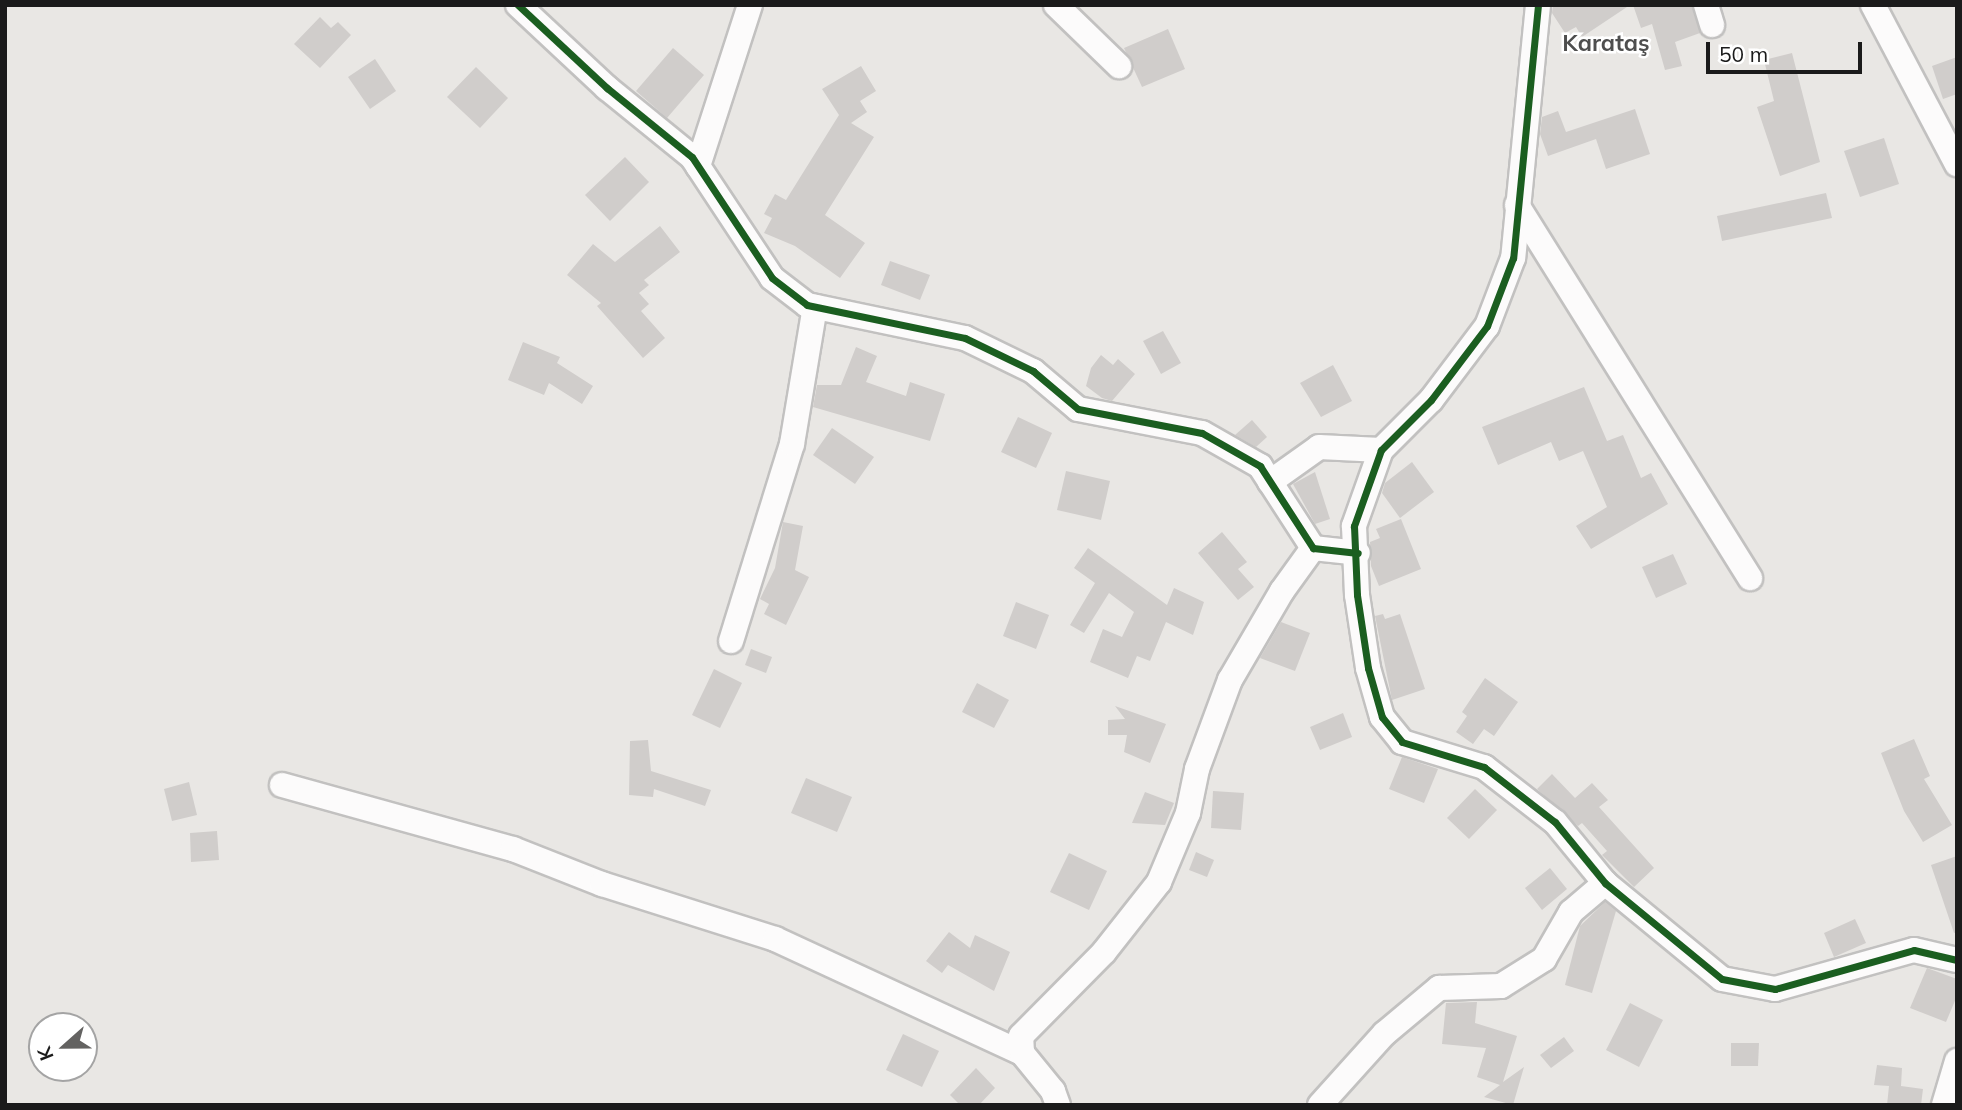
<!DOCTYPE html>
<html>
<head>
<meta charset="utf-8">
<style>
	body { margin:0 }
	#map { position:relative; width:1962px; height:1110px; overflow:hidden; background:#e9e7e4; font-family:Mulish,sans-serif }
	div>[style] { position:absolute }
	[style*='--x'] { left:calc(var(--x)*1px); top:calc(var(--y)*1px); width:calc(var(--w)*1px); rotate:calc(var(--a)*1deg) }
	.building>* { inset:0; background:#d0cdcb }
	.roads { filter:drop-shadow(2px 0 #c2c1c0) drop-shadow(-2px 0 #c2c1c0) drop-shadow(0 2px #c2c1c0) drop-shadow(0 -2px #c2c1c0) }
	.minor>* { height:24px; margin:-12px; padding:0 12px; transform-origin:12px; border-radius:12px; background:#fcfbfb }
	.cycleway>* { height:7px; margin:-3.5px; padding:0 3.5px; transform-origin:3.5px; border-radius:3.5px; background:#1b5e20 }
	span { translate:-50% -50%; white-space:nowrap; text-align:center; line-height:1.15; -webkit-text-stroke:5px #fff; paint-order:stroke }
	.quarter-label { font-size:23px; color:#4e4e4e; font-weight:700 }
	.frame { position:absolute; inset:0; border:7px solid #1b1b1b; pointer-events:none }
	.north { position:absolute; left:28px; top:1012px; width:70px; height:70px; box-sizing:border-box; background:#fff; border:2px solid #a4a4a4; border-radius:50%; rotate:249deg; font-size:19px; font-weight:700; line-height:28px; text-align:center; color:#1b1b1b }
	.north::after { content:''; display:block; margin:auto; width:24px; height:32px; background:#636261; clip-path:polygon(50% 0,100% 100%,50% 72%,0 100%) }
	.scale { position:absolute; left:1706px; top:42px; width:156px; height:32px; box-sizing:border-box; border:4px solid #1b1b1b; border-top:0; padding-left:9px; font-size:21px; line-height:24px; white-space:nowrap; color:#1b1b1b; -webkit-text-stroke:5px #fff; paint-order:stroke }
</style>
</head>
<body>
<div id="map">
	<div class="building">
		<i style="clip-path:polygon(1553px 5px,1630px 5px,1582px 37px,1576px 27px,1565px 33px,1552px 13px)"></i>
		<i style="clip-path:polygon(1633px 5px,1692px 5px,1700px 33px,1675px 42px,1682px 66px,1665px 70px,1652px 24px,1641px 28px)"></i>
		<i style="clip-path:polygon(320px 17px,331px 28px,338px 22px,351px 35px,320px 68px,294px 44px)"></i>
		<i style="clip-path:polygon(1168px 29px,1185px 69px,1142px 87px,1124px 48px)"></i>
		<i style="clip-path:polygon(673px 48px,704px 75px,667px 118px,636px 91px)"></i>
		<i style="clip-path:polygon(1792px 53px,1820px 162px,1780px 176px,1757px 107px,1774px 101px,1764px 60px)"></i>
		<i style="clip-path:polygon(1957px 57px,1957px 94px,1943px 99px,1932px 66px)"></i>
		<i style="clip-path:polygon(375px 59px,396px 91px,370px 109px,348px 77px)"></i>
		<i style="clip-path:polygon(861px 66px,876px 91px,860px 101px,867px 112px,851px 123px,874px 137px,825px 215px,865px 243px,840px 278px,795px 246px,764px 233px,772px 218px,764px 214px,775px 194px,786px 200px,839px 115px,822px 89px)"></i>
		<i style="clip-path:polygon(476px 67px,508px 98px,480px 128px,447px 97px)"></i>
		<i style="clip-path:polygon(1635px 109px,1650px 154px,1606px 169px,1596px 139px,1548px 156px,1540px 134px,1542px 117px,1558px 111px,1566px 132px)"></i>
		<i style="clip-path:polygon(1884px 138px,1899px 184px,1860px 197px,1844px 151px)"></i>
		<i style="clip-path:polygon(625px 157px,649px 182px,610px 221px,585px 195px)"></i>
		<i style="clip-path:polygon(1826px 193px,1832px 218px,1722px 241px,1717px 216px)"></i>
		<i style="clip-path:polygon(660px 226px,680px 252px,644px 280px,649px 285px,639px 293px,649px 304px,641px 311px,665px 338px,643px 358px,597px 306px,601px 303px,567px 275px,593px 244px,615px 262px)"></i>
		<i style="clip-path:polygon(890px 261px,930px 275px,920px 300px,881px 285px)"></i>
		<i style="clip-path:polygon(1163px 331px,1181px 363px,1161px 374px,1143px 341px)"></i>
		<i style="clip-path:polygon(523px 342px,560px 357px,557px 363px,593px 386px,582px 404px,549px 383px,544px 395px,508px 380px)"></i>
		<i style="clip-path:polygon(856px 347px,877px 356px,866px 382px,906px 396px,910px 382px,945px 394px,930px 441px,813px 407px,817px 385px,841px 385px)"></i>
		<i style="clip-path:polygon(1101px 355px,1113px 365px,1118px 359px,1135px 374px,1112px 401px,1102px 398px,1086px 386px,1091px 368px)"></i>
		<i style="clip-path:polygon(1333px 365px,1352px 401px,1321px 417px,1300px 383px)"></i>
		<i style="clip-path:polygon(1584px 387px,1607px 441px,1623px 435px,1641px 478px,1651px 473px,1668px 504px,1591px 549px,1576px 526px,1607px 507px,1583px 451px,1559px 461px,1551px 442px,1498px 465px,1482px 427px)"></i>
		<i style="clip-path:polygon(1018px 417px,1052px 433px,1036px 468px,1001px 452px)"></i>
		<i style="clip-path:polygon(1252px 420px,1267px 437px,1256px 447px,1235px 435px)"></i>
		<i style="clip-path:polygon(832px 428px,874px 457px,855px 484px,813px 455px)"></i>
		<i style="clip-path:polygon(1412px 462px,1434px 492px,1400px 518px,1382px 493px,1385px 483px)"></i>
		<i style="clip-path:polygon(1066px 471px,1110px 481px,1101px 520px,1057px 510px)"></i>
		<i style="clip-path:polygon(1315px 472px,1330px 519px,1315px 524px,1293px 484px)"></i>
		<i style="clip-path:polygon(1401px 519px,1421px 569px,1379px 586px,1371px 566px,1370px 542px,1380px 538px,1376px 529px)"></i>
		<i style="clip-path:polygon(783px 522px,803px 526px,795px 570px,809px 577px,786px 625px,764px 614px,769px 604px,760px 599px,775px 568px)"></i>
		<i style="clip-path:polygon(1222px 532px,1247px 562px,1238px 569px,1254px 587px,1238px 600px,1198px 553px)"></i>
		<i style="clip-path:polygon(1088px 548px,1167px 605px,1174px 588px,1204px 602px,1193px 635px,1166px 622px,1150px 661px,1137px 656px,1128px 678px,1090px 662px,1103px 629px,1122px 637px,1134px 612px,1109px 593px,1084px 633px,1070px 625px,1095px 583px,1074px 568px)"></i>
		<i style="clip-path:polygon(1673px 554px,1687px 584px,1656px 598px,1642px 567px)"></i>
		<i style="clip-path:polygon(1016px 602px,1049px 615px,1036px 649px,1003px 636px)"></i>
		<i style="clip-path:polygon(1383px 614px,1385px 619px,1400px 614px,1425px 689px,1392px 700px,1375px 616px)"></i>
		<i style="clip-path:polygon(1281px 622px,1310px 633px,1295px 671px,1260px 658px)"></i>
		<i style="clip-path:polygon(751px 649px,772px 657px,766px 673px,745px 665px)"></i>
		<i style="clip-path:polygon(714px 669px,742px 683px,720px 728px,692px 715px)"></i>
		<i style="clip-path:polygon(1485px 678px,1518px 702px,1494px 736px,1484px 729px,1473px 744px,1456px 732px,1467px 716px,1462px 712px)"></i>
		<i style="clip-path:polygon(977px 683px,1009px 700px,994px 728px,962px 712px)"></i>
		<i style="clip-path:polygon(1115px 706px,1166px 724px,1150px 763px,1124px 752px,1127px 735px,1108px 735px,1108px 720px,1125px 719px)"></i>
		<i style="clip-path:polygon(1343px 713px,1352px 737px,1320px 750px,1310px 727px)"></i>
		<i style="clip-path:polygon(1914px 739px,1930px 776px,1924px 779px,1952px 825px,1923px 842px,1904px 811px,1881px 753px)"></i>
		<i style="clip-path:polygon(648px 740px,651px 771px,711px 790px,705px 806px,654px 789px,653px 797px,629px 795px,630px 741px)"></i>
		<i style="clip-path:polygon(1402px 757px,1438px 769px,1424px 803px,1389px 789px)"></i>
		<i style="clip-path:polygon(1552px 774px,1575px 798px,1592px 783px,1608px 800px,1599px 807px,1654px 868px,1634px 887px,1602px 855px,1607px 851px,1582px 823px,1578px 826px,1537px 789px)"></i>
		<i style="clip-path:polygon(806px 778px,852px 797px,837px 832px,791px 813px)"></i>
		<i style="clip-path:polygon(189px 782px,197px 815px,172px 821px,164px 789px)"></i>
		<i style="clip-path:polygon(1475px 789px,1497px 810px,1469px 839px,1447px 818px)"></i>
		<i style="clip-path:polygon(1213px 791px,1244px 793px,1241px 830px,1211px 828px)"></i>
		<i style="clip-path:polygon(1145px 792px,1174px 803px,1165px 825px,1132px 823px)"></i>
		<i style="clip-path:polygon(217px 831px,219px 860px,191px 862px,190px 833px)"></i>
		<i style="clip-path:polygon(1196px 852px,1214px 860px,1207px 877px,1189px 870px)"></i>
		<i style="clip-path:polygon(1069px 853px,1107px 871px,1089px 910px,1050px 892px)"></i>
		<i style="clip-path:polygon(1957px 856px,1957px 932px,1954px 933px,1931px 865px)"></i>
		<i style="clip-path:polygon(1550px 868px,1567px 889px,1542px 910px,1525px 888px)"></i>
		<i style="clip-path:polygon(1605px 902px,1616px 911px,1592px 993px,1565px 985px,1580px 926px)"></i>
		<i style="clip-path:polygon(1855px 919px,1866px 943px,1834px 957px,1824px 933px)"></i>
		<i style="clip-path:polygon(949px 932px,970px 948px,975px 935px,1010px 952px,994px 991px,948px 965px,942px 973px,926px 961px)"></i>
		<i style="clip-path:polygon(1927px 968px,1957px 979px,1957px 996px,1946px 1022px,1910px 1008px)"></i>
		<i style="clip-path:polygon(1477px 1002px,1475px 1023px,1517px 1036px,1503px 1082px,1524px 1067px,1513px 1105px,1484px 1097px,1500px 1085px,1477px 1077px,1486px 1048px,1442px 1044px,1446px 1003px)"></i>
		<i style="clip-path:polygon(1630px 1003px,1663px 1020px,1639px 1067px,1606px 1050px)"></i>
		<i style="clip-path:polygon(903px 1034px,939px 1051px,922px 1087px,886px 1070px)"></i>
		<i style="clip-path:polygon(1564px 1037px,1574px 1051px,1551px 1068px,1540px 1055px)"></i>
		<i style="clip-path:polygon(1731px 1043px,1759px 1043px,1758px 1066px,1731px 1066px)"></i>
		<i style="clip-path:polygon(1877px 1065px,1902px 1068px,1901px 1086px,1923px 1089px,1921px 1105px,1887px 1105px,1889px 1086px,1874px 1085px)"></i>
		<i style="clip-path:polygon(976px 1068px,995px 1088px,979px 1105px,960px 1105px,950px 1095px)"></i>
	</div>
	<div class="roads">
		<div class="minor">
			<i style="--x:518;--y:5;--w:122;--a:43"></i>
			<i style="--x:607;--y:88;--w:109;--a:39.1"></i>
			<i style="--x:692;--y:157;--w:145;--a:56.5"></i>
			<i style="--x:772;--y:278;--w:44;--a:37.6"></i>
			<i style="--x:807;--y:305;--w:161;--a:11.8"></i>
			<i style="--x:965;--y:338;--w:76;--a:25.9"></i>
			<i style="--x:1033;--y:371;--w:59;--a:40.2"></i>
			<i style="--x:1078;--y:409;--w:126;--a:11"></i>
			<i style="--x:1202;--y:433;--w:67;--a:29.6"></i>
			<i style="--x:1260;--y:466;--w:98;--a:57.1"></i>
			<i style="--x:1313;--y:548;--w:45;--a:6.3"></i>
			<i style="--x:1056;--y:5;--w:88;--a:44.1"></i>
			<i style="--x:1538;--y:5;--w:254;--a:95.6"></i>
			<i style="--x:1513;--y:258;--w:73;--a:110.9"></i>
			<i style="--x:1487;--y:326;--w:93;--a:127.1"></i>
			<i style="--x:1431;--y:400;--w:71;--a:135"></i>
			<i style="--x:1381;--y:450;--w:81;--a:109.6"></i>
			<i style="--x:1354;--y:526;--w:69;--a:87.5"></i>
			<i style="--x:1357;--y:595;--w:74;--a:81.4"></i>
			<i style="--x:1368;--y:668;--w:51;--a:74.1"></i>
			<i style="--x:1382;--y:717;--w:32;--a:51"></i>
			<i style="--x:1402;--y:742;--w:86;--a:17"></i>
			<i style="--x:1484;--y:767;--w:90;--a:37.8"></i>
			<i style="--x:1555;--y:822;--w:79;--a:50.7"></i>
			<i style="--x:1605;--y:883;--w:151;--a:39.4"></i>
			<i style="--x:1722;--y:979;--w:54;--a:10.7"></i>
			<i style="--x:1775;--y:989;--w:144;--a:-15.7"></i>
			<i style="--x:1914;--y:950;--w:44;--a:13.1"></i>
			<i style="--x:1706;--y:5;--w:21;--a:73"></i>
			<i style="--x:1873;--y:5;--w:180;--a:62.2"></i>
			<i style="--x:698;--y:166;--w:169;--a:-72.1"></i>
			<i style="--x:1517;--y:205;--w:440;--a:58"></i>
			<i style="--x:1270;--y:482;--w:60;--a:-35.5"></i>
			<i style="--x:1319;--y:447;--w:62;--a:2.8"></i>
			<i style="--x:731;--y:641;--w:206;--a:-72.8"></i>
			<i style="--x:792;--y:444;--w:139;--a:-80.5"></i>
			<i style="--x:282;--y:785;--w:240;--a:15.5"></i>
			<i style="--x:513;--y:849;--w:96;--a:21.5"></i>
			<i style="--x:602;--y:884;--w:182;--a:17.6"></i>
			<i style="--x:775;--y:939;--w:272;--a:24.8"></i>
			<i style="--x:1058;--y:1105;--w:15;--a:-110"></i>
			<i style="--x:1053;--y:1091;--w:49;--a:-129.2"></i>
			<i style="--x:1022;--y:1053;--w:17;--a:-93"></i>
			<i style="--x:1021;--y:1036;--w:118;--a:-45.3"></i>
			<i style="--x:1104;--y:952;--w:89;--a:-51.8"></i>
			<i style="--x:1159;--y:882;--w:75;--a:-67.2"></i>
			<i style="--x:1188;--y:813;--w:45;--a:-78.4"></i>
			<i style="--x:1197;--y:769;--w:95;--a:-69.7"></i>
			<i style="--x:1230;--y:680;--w:103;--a:-59.7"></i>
			<i style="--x:1282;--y:591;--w:53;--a:-54.2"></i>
			<i style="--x:1320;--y:1105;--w:96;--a:-48"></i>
			<i style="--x:1384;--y:1034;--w:72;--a:-39.9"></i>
			<i style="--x:1439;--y:988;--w:62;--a:-1.8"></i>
			<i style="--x:1501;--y:986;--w:51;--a:-32.1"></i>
			<i style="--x:1544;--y:959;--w:54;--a:-60.1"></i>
			<i style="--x:1571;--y:912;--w:45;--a:-40.5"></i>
			<i style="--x:1944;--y:1105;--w:46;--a:-73.5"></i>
		</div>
	</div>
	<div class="cycleway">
		<i style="--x:518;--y:5;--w:122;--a:43"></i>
		<i style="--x:607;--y:88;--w:109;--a:39.1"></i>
		<i style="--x:692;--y:157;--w:145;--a:56.5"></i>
		<i style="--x:772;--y:278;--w:44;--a:37.6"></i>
		<i style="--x:807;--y:305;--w:161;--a:11.8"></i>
		<i style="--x:965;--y:338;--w:76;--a:25.9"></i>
		<i style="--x:1033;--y:371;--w:59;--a:40.2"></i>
		<i style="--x:1078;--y:409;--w:126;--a:11"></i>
		<i style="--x:1202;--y:433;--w:67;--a:29.6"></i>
		<i style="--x:1260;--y:466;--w:98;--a:57.1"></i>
		<i style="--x:1313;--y:548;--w:45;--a:6.3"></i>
		<i style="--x:1538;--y:5;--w:254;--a:95.6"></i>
		<i style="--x:1513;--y:258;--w:73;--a:110.9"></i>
		<i style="--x:1487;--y:326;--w:93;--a:127.1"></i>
		<i style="--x:1431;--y:400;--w:71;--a:135"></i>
		<i style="--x:1381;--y:450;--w:81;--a:109.6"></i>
		<i style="--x:1354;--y:526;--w:69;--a:87.5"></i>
		<i style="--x:1357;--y:595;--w:74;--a:81.4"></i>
		<i style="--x:1368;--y:668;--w:51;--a:74.1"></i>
		<i style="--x:1382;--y:717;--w:32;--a:51"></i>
		<i style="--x:1402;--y:742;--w:86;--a:17"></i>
		<i style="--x:1484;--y:767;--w:90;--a:37.8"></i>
		<i style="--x:1555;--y:822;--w:79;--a:50.7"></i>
		<i style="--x:1605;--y:883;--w:151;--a:39.4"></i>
		<i style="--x:1722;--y:979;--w:54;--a:10.7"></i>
		<i style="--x:1775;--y:989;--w:144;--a:-15.7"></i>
		<i style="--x:1914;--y:950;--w:44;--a:13.1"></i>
	</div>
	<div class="quarter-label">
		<span style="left:1606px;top:43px">Karataş</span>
	</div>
	<div class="frame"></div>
	<div class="north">K</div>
	<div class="scale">50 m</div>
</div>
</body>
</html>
